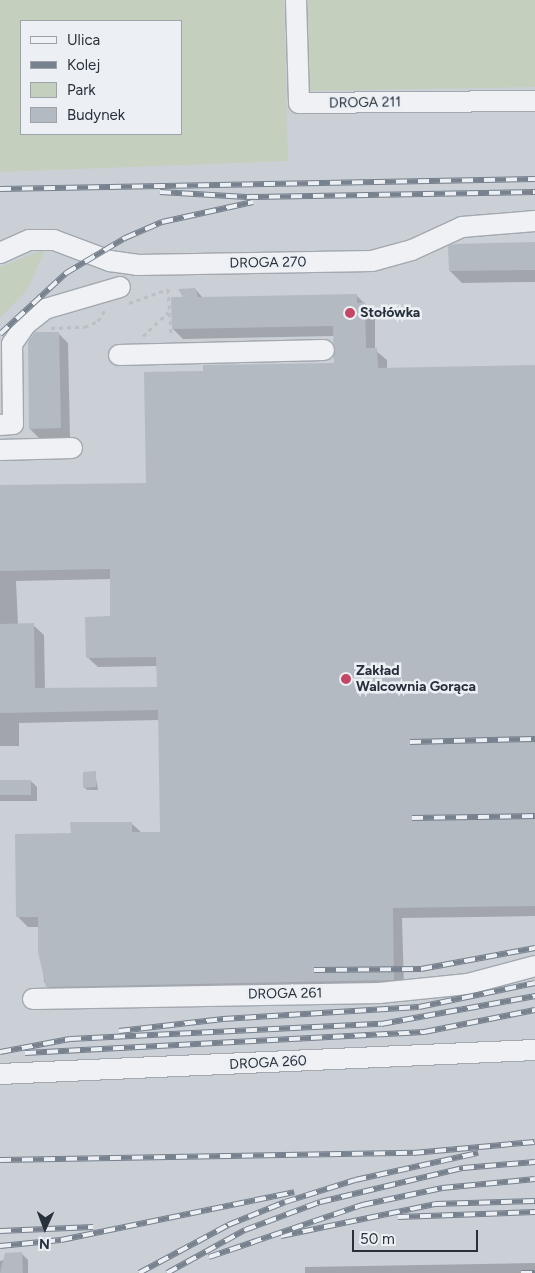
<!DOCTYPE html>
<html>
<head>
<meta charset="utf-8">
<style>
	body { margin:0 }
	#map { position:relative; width:535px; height:1273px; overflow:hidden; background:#dde1e6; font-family:Figtree,sans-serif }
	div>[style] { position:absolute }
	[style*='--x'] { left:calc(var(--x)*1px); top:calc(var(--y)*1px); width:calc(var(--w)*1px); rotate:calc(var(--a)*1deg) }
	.built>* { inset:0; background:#cbd0d7 }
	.green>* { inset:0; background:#c4cfbe }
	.shadow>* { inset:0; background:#0003 }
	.building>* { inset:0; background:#b4bac2 }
	.path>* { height:3px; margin-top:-1.5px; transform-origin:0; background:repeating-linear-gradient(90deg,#bbbfc4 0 4px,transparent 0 8px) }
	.roads { filter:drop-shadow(1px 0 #a3a8af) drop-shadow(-1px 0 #a3a8af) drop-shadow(0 1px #a3a8af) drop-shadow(0 -1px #a3a8af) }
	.minor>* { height:20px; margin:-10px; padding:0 10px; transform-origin:10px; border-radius:10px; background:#eff1f4 }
	.rail>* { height:5.5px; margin-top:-2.75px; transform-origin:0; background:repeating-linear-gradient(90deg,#ecf0f4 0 11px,#77828e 0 22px); box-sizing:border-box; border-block:1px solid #77828e }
	.dots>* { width:14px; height:14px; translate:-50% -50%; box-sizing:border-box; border:2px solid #ecf0f4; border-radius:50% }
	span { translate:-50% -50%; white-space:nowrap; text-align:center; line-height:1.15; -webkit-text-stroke:5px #ecf0f4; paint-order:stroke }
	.street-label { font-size:14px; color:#27303b }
	.poi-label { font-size:14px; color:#27303b; font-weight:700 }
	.left { translate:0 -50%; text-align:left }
	.legend { position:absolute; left:20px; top:20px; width:162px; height:115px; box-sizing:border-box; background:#ecf0f4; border:1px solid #9da3aa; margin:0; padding:6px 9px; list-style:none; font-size:15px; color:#27303b }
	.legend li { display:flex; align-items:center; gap:10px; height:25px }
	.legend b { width:25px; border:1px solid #9da3aa }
	.north { position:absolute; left:20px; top:1203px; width:50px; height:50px; -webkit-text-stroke:4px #ecf0f4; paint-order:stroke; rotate:182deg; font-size:14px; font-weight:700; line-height:20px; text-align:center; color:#27303b }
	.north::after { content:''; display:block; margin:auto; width:18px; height:22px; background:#27303b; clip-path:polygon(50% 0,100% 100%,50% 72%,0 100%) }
	.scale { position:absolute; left:352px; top:1230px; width:126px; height:22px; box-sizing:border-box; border:2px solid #27303b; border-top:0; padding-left:6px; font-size:15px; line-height:18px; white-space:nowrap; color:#27303b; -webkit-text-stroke:4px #ecf0f4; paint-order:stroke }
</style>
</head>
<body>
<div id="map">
	<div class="built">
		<i style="clip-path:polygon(evenodd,7px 0,535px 0,535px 1273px,0 1273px,0 5px,7px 0,21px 21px,181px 21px,181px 134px,21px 134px,21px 21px)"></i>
	</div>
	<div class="green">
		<i style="clip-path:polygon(evenodd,0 0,284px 0,288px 161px,0 172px,0 0,21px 21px,181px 21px,181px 134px,21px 134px,21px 21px)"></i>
		<i style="clip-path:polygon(308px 0,535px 0,535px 87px,308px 91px)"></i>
		<i style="clip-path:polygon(45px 249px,28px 289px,0 318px,0 267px)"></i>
	</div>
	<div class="shadow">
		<i style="clip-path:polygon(535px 244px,535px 282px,462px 283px,450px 271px)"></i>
		<i style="clip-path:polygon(evenodd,195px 289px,203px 298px,356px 295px,375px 314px,375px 350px,387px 360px,387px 369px,535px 366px,535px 916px,402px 918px,404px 989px,58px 997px,44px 982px,40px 927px,28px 927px,18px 917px,72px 835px,131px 823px,142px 833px,161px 833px,159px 720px,19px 723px,19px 746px,0 746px,0 487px,147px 484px,204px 372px,335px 365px,334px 336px,183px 339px,173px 329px,185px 299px,195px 289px,111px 579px,112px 617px,87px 657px,98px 667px,158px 666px,158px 688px,45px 690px,44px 635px,33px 625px,18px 625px,16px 581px,111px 579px)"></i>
		<i style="clip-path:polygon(58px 333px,68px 343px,70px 438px,40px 439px,30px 429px)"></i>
		<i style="clip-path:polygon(95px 773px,98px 790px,87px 790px,84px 787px)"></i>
		<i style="clip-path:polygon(0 781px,31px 781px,37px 787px,37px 801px,0 801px)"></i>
		<i style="clip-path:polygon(22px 1254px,28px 1260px,28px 1273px,0 1273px,0 1261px)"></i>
		<i style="clip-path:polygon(535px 1263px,535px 1273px,305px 1273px,305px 1267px)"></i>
	</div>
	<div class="building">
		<i style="clip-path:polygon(535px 242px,535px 270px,449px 271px,448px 246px,454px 244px)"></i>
		<i style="clip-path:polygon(195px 288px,198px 297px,357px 294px,357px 303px,365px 302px,366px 348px,377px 348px,378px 368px,535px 365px,535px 906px,393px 908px,394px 980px,46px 987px,38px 952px,38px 917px,16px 917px,15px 834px,71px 833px,70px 822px,132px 822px,132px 832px,160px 832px,158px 710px,0 713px,0 624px,34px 623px,35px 688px,157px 687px,156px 657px,86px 658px,85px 617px,110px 616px,110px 569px,0 571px,0 485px,146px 483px,144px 372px,203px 371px,203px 365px,334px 363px,333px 326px,172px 329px,171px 297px,183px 297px,178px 289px)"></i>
		<i style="clip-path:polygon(35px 332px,59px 332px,61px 428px,29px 429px,28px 342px)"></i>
		<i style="clip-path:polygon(96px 771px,96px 787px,83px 788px,83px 772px)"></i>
		<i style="clip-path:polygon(0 780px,31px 780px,31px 795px,0 795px)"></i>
		<i style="clip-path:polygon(22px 1252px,23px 1273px,0 1273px,5px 1253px)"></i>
	</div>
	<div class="path">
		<i style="--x:129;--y:303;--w:41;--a:-19.7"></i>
		<i style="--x:168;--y:289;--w:47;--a:86.3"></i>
		<i style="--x:51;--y:328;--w:34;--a:-2"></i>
		<i style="--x:85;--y:327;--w:14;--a:-25"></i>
		<i style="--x:98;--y:321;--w:13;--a:-58"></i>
		<i style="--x:143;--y:336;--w:35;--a:-43"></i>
	</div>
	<div class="roads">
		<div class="minor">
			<i style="--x:296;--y:0;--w:103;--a:88.3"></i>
			<i style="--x:299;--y:103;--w:236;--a:-0.5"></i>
			<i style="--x:0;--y:253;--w:32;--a:-24"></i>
			<i style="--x:29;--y:240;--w:25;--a:0"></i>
			<i style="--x:54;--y:240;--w:60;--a:20.6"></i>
			<i style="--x:110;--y:261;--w:27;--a:8"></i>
			<i style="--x:137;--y:265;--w:235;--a:-1"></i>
			<i style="--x:372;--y:261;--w:41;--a:-15.4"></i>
			<i style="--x:412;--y:250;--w:55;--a:-24.7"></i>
			<i style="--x:462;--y:227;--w:73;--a:-4.7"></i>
			<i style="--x:119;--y:355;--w:205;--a:-1.4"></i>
			<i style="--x:0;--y:425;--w:13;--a:-4"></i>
			<i style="--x:13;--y:424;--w:80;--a:-90.7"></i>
			<i style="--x:12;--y:344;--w:24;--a:-55"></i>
			<i style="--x:26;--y:324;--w:24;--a:-38"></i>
			<i style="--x:45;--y:309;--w:78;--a:-16.3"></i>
			<i style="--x:0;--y:450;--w:72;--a:-1.6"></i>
			<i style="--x:33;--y:999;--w:346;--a:-1"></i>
			<i style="--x:379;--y:993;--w:89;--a:-5.8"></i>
			<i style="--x:468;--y:984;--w:69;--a:-15"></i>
			<i style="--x:0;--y:1074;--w:536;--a:-2.57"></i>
		</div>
	</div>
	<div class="rail">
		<i style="--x:0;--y:189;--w:535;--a:-1.07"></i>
		<i style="--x:160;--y:192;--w:87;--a:3.3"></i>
		<i style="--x:247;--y:197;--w:288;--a:-1"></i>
		<i style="--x:0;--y:334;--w:90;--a:-42.7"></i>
		<i style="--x:66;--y:273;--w:69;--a:-30.7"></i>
		<i style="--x:125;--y:238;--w:40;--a:-23.4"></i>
		<i style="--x:162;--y:222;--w:93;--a:-12.4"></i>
		<i style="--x:410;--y:742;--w:125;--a:-1.4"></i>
		<i style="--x:412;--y:818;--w:123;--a:-0.9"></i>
		<i style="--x:314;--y:970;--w:107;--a:-0.5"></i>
		<i style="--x:421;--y:969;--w:116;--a:-10.4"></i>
		<i style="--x:119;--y:1031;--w:105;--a:-6.6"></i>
		<i style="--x:223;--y:1019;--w:196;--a:-3.5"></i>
		<i style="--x:419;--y:1007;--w:118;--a:-11.7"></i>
		<i style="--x:0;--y:1052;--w:71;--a:-10.5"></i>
		<i style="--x:70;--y:1039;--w:311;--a:-2.8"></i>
		<i style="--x:381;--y:1024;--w:157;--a:-10.3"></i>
		<i style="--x:25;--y:1053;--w:400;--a:-3"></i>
		<i style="--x:424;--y:1032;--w:113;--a:-11.2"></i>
		<i style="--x:0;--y:1160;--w:413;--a:-1"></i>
		<i style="--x:413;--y:1153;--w:122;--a:-5.2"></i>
		<i style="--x:398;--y:1217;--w:137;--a:-2.1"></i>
		<i style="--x:0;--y:1231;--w:93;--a:-2.5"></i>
		<i style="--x:281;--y:1236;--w:157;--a:-11.7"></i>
		<i style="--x:435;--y:1204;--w:100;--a:-1.7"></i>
		<i style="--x:0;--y:1246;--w:61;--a:-5.6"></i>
		<i style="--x:61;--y:1240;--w:238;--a:-11.6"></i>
		<i style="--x:209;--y:1257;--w:162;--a:-18.8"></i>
		<i style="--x:362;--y:1205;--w:82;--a:-12"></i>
		<i style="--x:442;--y:1188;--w:93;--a:-5.5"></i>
		<i style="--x:139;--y:1273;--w:101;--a:-28.3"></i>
		<i style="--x:228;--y:1225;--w:61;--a:-22"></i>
		<i style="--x:285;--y:1202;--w:73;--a:-17.4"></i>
		<i style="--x:355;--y:1180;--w:126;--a:-12.4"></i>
		<i style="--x:167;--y:1273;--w:89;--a:-28.9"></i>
		<i style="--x:245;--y:1230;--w:80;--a:-20.5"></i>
		<i style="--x:320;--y:1202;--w:147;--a:-13.4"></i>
		<i style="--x:463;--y:1168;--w:72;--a:-4.8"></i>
		<i style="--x:521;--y:1273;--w:14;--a:0"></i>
	</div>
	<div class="dots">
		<i style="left:350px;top:313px;background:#c44865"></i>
		<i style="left:346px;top:679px;background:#c44865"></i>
	</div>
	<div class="street-label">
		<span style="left:365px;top:103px;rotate:-1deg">DROGA 211</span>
		<span style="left:268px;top:263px;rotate:-1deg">DROGA 270</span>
		<span style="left:285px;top:994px;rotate:-1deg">DROGA 261</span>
		<span style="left:268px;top:1063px;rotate:-3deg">DROGA 260</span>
	</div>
	<div class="poi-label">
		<span class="left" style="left:360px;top:313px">Stołówka</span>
		<span class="left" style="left:356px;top:679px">Zakład<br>Walcownia Gorąca</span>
	</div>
	<ul class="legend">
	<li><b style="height:6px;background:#eff1f4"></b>Ulica</li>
	<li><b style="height:6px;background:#77828e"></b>Kolej</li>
	<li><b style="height:14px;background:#c4cfbe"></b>Park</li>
	<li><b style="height:14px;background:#b4bac2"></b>Budynek</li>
	</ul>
	<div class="north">N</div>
	<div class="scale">50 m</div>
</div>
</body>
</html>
